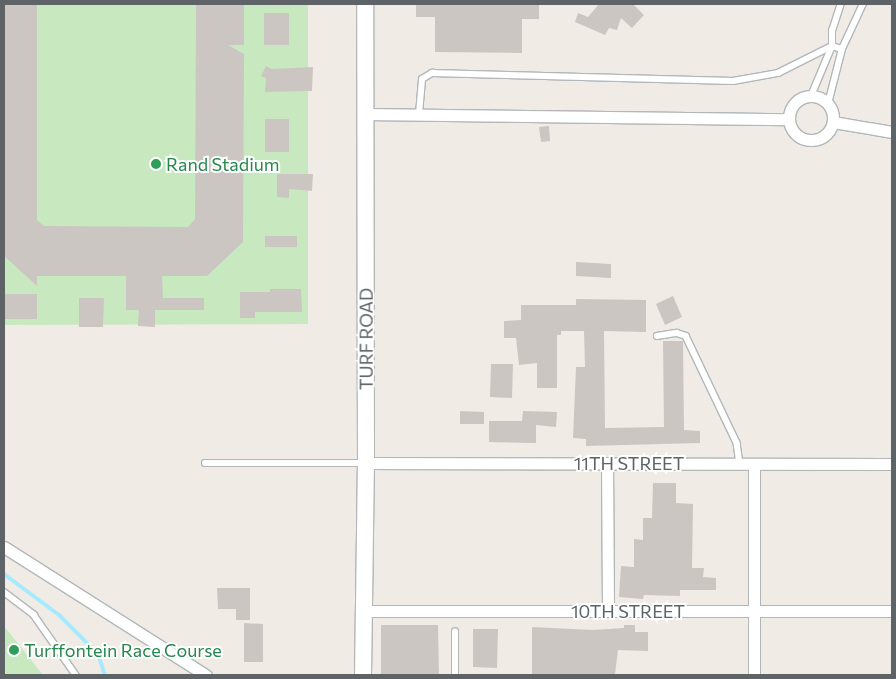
<!DOCTYPE html>
<html>
<head>
<meta charset="utf-8">
<style>
	body { margin:0 }
	#map { position:relative; width:896px; height:679px; overflow:hidden; background:#f0ebe5; font-family:Commissioner,sans-serif }
	div>[style] { position:absolute }
	[style*='--x'] { left:calc(var(--x)*1px); top:calc(var(--y)*1px); width:calc(var(--w)*1px); rotate:calc(var(--a)*1deg) }
	.green>* { inset:0; background:#c8e9c0 }
	.stream>* { height:4px; margin:-2px; padding:0 2px; transform-origin:2px; border-radius:2px; background:#a6eaff }
	.building>* { inset:0; background:#cbc6c2 }
	.roads { filter:drop-shadow(1px 0 #b2b7ba) drop-shadow(-1px 0 #b2b7ba) drop-shadow(0 1px #b2b7ba) drop-shadow(0 -1px #b2b7ba) }
	.service>* { height:5.5px; margin:-2.75px; padding:0 2.75px; transform-origin:2.75px; border-radius:2.75px; background:#fff }
	.minor>* { height:11px; margin:-5.5px; padding:0 5.5px; transform-origin:5.5px; border-radius:5.5px; background:#fff }
	.minor>.ring { margin:-5.5px; padding:0; box-sizing:content-box; background:none; border:11px solid #fff; border-radius:50% }
	.secondary>* { height:16px; margin:-8px; padding:0 8px; transform-origin:8px; border-radius:8px; background:#fff }
	.dots>* { width:14px; height:14px; translate:-50% -50%; box-sizing:border-box; border:2px solid #fff; border-radius:50% }
	span { translate:-50% -50%; white-space:nowrap; text-align:center; line-height:1.15; -webkit-text-stroke:4px #fff; paint-order:stroke }
	.leisure-label { font-size:18px; color:#27864d }
	.left { translate:0 -50%; text-align:left }
	.street-label { font-size:18px; color:#5d6366 }
	.frame { position:absolute; inset:0; border:5px solid #5d6366; pointer-events:none }
</style>
</head>
<body>
<div id="map">
	<div class="green">
		<i style="clip-path:polygon(4px 4px,308px 4px,308px 324px,4px 325px)"></i>
		<i style="clip-path:polygon(4px 626px,43px 675px,4px 675px)"></i>
	</div>
	<div class="stream">
		<i style="--x:4;--y:574;--w:69;--a:36.7"></i>
		<i style="--x:59;--y:615;--w:55;--a:45"></i>
		<i style="--x:98;--y:654;--w:22;--a:72"></i>
	</div>
	<div class="building">
		<i style="clip-path:polygon(4px 4px,37px 4px,37px 220px,44px 226px,188px 227px,195px 219px,196px 4px,244px 4px,244px 45px,228px 45px,244px 54px,243px 242px,207px 276px,162px 276px,163px 298px,204px 298px,204px 310px,155px 310px,155px 327px,138px 326px,139px 310px,126px 310px,126px 276px,37px 276px,37px 286px,4px 256px)"></i>
		<i style="clip-path:polygon(416px 4px,539px 4px,539px 19px,522px 19px,522px 53px,435px 52px,435px 17px,416px 17px)"></i>
		<i style="clip-path:polygon(599px 4px,633px 4px,644px 15px,632px 28px,621px 18px,617px 30px,609px 28px,605px 35px,575px 22px,578px 13px,588px 17px)"></i>
		<i style="clip-path:polygon(264px 13px,289px 13px,289px 45px,264px 45px)"></i>
		<i style="clip-path:polygon(266px 66px,272px 69px,313px 67px,312px 91px,265px 92px,266px 78px,261px 76px)"></i>
		<i style="clip-path:polygon(265px 119px,289px 119px,289px 152px,265px 152px)"></i>
		<i style="clip-path:polygon(549px 126px,550px 141px,541px 142px,539px 127px)"></i>
		<i style="clip-path:polygon(277px 174px,313px 174px,312px 191px,289px 189px,289px 198px,277px 197px)"></i>
		<i style="clip-path:polygon(265px 236px,297px 236px,297px 247px,265px 247px)"></i>
		<i style="clip-path:polygon(576px 262px,611px 264px,611px 278px,576px 276px)"></i>
		<i style="clip-path:polygon(270px 289px,301px 289px,302px 312px,255px 312px,255px 318px,240px 318px,240px 292px,270px 292px)"></i>
		<i style="clip-path:polygon(4px 294px,37px 294px,37px 319px,4px 319px)"></i>
		<i style="clip-path:polygon(673px 296px,682px 317px,665px 325px,656px 304px)"></i>
		<i style="clip-path:polygon(79px 298px,104px 298px,103px 327px,79px 327px)"></i>
		<i style="clip-path:polygon(576px 299px,646px 300px,646px 332px,604px 331px,605px 428px,664px 427px,663px 341px,683px 341px,684px 430px,700px 431px,700px 443px,586px 446px,586px 439px,573px 438px,576px 367px,585px 367px,584px 331px,561px 331px,561px 335px,557px 335px,557px 388px,537px 388px,537px 363px,519px 365px,516px 338px,504px 338px,504px 321px,521px 320px,521px 305px,576px 305px)"></i>
		<i style="clip-path:polygon(491px 364px,513px 364px,512px 398px,490px 397px)"></i>
		<i style="clip-path:polygon(460px 411px,484px 412px,484px 424px,460px 424px)"></i>
		<i style="clip-path:polygon(523px 411px,557px 412px,556px 427px,536px 425px,536px 443px,489px 442px,489px 421px,522px 421px)"></i>
		<i style="clip-path:polygon(653px 483px,676px 483px,676px 503px,693px 504px,692px 568px,704px 568px,703px 577px,716px 578px,716px 590px,680px 590px,680px 596px,644px 595px,643px 599px,619px 597px,621px 566px,634px 567px,634px 539px,643px 540px,643px 518px,652px 518px)"></i>
		<i style="clip-path:polygon(217px 588px,250px 588px,250px 620px,236px 620px,236px 609px,218px 609px)"></i>
		<i style="clip-path:polygon(244px 623px,263px 624px,263px 662px,244px 662px)"></i>
		<i style="clip-path:polygon(381px 625px,438px 625px,439px 675px,381px 675px)"></i>
		<i style="clip-path:polygon(624px 625px,635px 625px,635px 632px,648px 632px,648px 651px,618px 650px,615px 674px,532px 675px,532px 627px,593px 630px,624px 628px)"></i>
		<i style="clip-path:polygon(473px 629px,498px 629px,497px 668px,473px 667px)"></i>
	</div>
	<div class="roads">
		<div class="service">
			<i style="--x:811;--y:96;--w:54;--a:-67.2"></i>
			<i style="--x:832;--y:46;--w:15;--a:-90"></i>
			<i style="--x:832;--y:31;--w:28;--a:-72"></i>
			<i style="--x:828;--y:104;--w:57;--a:-75.7"></i>
			<i style="--x:842;--y:49;--w:50;--a:-65"></i>
			<i style="--x:419;--y:114;--w:35;--a:-85"></i>
			<i style="--x:422;--y:79;--w:12;--a:-31"></i>
			<i style="--x:432;--y:73;--w:301;--a:1.5"></i>
			<i style="--x:733;--y:81;--w:46;--a:-10.1"></i>
			<i style="--x:778;--y:73;--w:60;--a:-26.6"></i>
			<i style="--x:832;--y:46;--w:10;--a:17"></i>
			<i style="--x:657;--y:336;--w:20;--a:-9"></i>
			<i style="--x:677;--y:333;--w:9;--a:18"></i>
			<i style="--x:686;--y:336;--w:119;--a:64.5"></i>
			<i style="--x:737;--y:443;--w:21;--a:82"></i>
			<i style="--x:205;--y:463;--w:158;--a:0"></i>
			<i style="--x:4;--y:592;--w:38;--a:37"></i>
			<i style="--x:34;--y:615;--w:73;--a:55"></i>
			<i style="--x:455;--y:675;--w:43;--a:-90"></i>
		</div>
		<div class="minor">
			<i class="ring" style="left:789px;top:96px;width:33px;height:33px"></i>
			<i style="--x:366;--y:114;--w:422;--a:0.7"></i>
			<i style="--x:833;--y:122;--w:60;--a:9.6"></i>
			<i style="--x:366;--y:463;--w:526;--a:0.11"></i>
			<i style="--x:607;--y:463;--w:148;--a:89.6"></i>
			<i style="--x:754;--y:464;--w:211;--a:90"></i>
			<i style="--x:4;--y:547;--w:239;--a:32.4"></i>
			<i style="--x:364;--y:611;--w:528;--a:0"></i>
		</div>
		<div class="secondary">
			<i style="--x:363;--y:675;--w:212;--a:-89.2"></i>
			<i style="--x:366;--y:463;--w:459;--a:-90.1"></i>
		</div>
	</div>
	<div class="dots">
		<i style="left:156px;top:164px;background:#2e9e5b"></i>
		<i style="left:14px;top:650px;background:#2e9e5b"></i>
	</div>
	<div class="leisure-label">
		<span class="left" style="left:166px;top:164px">Rand Stadium</span>
		<span class="left" style="left:24px;top:650px">Turffontein Race Course</span>
	</div>
	<div class="street-label">
		<span style="left:366px;top:339px;rotate:-90deg">TURF ROAD</span>
		<span style="left:629px;top:463px">11TH STREET</span>
		<span style="left:628px;top:611px">10TH STREET</span>
	</div>
	<div class="frame"></div>
</div>
</body>
</html>
